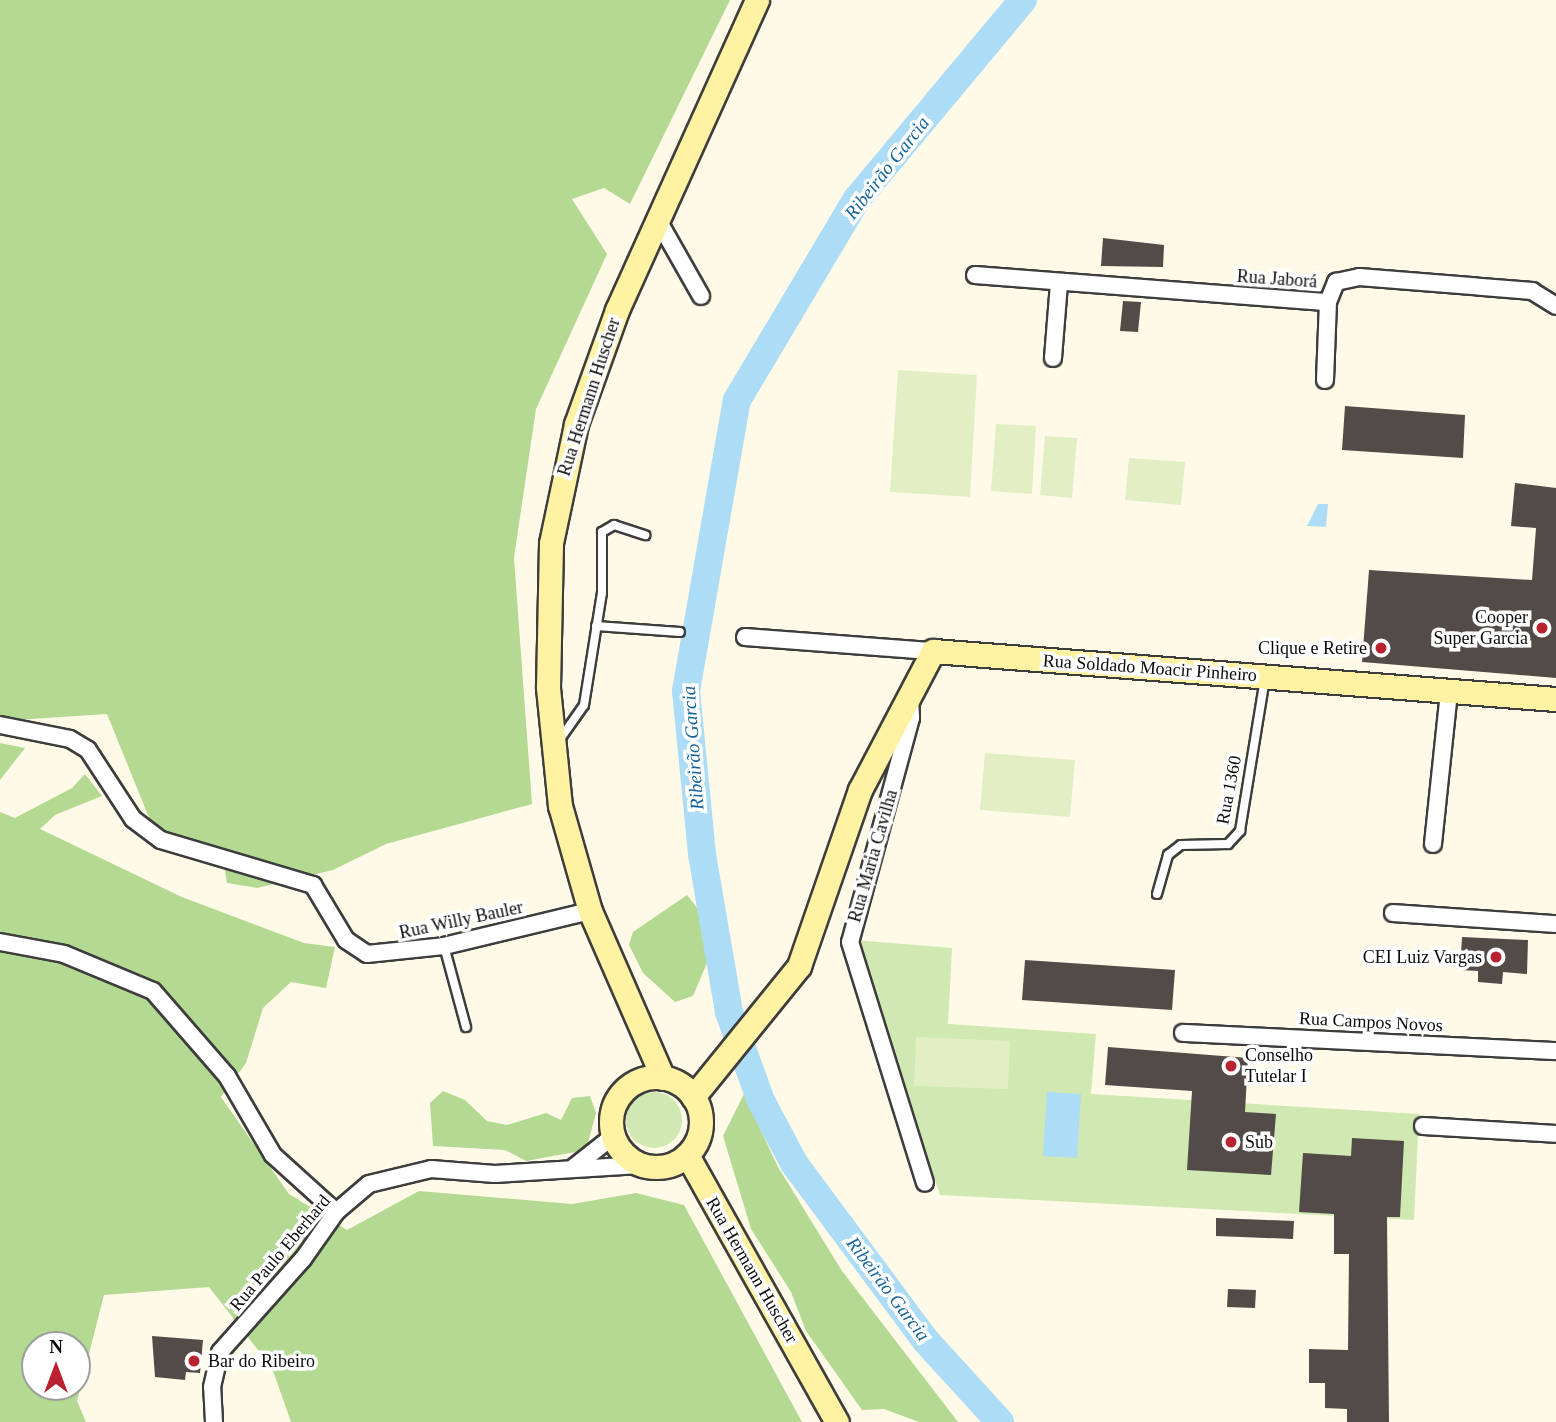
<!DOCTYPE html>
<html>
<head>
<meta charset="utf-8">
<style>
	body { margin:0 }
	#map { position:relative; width:1556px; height:1422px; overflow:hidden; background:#fffae7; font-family:Georgia,serif }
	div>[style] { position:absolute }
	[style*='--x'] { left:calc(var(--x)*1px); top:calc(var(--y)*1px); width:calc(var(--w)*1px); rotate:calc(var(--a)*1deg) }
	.green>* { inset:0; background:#d0e8b2 }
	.round { border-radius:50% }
	.forest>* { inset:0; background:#b4d992 }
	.pitch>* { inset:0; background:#e2efc4 }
	.water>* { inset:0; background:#addcf6 }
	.river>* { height:28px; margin:-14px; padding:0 14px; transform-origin:14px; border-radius:14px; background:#addcf6 }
	.building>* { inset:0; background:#534b47 }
	.roads { filter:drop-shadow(2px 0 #3d3d3d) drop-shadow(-2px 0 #3d3d3d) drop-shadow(0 2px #3d3d3d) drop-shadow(0 -2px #3d3d3d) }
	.lane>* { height:8px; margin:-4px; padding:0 4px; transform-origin:4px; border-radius:4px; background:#fff }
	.street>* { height:16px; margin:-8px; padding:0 8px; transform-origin:8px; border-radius:8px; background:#fff }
	.secondary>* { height:23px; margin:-11.5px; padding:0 11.5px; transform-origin:11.5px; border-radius:11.5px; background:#fff2a2 }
	.secondary>.ring { margin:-11.5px; padding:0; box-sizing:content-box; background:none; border:23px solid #fff2a2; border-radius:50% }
	.dots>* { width:19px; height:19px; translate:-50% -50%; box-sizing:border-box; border:4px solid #fff; border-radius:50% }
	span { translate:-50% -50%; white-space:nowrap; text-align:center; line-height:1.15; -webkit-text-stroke:7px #fff; paint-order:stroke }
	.street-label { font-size:18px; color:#0a0a0a }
	.poi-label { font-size:18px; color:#0a0a0a }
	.right { translate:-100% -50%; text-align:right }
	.left { translate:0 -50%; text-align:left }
	.water-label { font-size:19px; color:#15649a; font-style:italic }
	.north { position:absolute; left:21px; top:1331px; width:70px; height:70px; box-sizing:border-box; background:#fff; border:2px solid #9d9d9d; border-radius:50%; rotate:0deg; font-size:19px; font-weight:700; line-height:28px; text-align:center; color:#0a0a0a }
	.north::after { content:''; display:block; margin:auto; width:24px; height:32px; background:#b9232f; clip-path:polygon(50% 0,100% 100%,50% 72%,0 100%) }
</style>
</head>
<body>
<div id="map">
	<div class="green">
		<i style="clip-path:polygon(854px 940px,952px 948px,948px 1024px,1096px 1034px,1091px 1094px,1419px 1114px,1414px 1220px,940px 1195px)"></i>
		<i class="round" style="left:626px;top:1092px;width:56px;height:56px"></i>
	</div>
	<div class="forest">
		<i style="clip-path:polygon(0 0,730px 0,630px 204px,604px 188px,572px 199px,607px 254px,536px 409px,514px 558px,532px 804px,386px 844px,333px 870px,257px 888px,227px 883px,224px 865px,152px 825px,107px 714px,0 721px)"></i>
		<i style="clip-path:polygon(0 743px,25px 748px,0 780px)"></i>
		<i style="clip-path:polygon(evenodd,85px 774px,102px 796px,55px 815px,40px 829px,182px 897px,304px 943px,335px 947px,326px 988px,291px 982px,263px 1008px,246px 1063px,221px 1097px,289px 1194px,347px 1230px,419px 1191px,572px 1204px,636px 1193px,684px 1205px,802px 1422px,291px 1422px,272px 1368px,209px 1287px,104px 1295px,77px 1401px,86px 1422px,0 1422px,0 812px,15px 818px,72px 788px,85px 774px,35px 1345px,77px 1345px,77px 1387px,35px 1387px,35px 1345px)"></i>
		<i style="clip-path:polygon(687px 895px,698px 909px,709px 958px,693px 996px,675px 1002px,643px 973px,629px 945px,633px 932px)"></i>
		<i style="clip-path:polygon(443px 1091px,465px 1100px,487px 1121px,507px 1125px,546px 1113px,561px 1120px,572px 1098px,590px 1096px,596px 1113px,586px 1150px,526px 1161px,505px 1150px,433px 1146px,430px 1103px)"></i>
		<i style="clip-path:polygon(744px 1094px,778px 1167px,842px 1271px,958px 1422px,919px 1422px,884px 1409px,862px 1410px,806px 1331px,791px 1292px,751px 1229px,723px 1136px)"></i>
	</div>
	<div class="pitch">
		<i style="clip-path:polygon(898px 370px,977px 375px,970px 497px,890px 492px)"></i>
		<i style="clip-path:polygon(996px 424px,1036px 426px,1032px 494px,991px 491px)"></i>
		<i style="clip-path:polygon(1045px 436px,1077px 438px,1072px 498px,1040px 495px)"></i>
		<i style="clip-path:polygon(1129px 458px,1185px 462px,1181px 505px,1125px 500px)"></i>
		<i style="clip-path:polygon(985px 753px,1075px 760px,1070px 817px,980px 810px)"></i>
		<i style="clip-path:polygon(916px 1037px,1010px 1041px,1008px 1089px,914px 1086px)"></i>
	</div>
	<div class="water">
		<i style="clip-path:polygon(1318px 504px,1328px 504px,1326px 527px,1307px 526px)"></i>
		<i style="clip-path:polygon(1047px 1092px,1081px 1094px,1077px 1158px,1043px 1156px)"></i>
	</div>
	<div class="river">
		<i style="--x:1000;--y:1422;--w:110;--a:-132.4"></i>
		<i style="--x:926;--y:1341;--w:222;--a:-126.6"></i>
		<i style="--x:794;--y:1163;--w:70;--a:-118"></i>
		<i style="--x:761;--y:1101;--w:95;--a:-109.8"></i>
		<i style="--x:729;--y:1012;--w:160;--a:-99.7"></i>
		<i style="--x:702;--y:854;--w:164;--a:-95.6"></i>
		<i style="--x:686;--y:691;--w:295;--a:-80.1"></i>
		<i style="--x:737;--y:400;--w:234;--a:-59.2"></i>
		<i style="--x:857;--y:199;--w:259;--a:-50.2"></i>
	</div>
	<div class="building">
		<i style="clip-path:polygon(1103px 238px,1164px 245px,1163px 267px,1101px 266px)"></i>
		<i style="clip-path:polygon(1123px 301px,1141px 302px,1138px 332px,1120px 331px)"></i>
		<i style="clip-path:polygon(1345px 406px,1465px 415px,1463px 458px,1342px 450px)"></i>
		<i style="clip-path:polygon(1515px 483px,1556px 488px,1556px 678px,1362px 662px,1369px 570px,1532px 580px,1536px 528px,1511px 526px)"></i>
		<i style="clip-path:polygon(1462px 937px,1528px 940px,1527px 974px,1503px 972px,1502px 984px,1478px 982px,1478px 971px,1460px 970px)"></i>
		<i style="clip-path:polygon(1025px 960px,1175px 970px,1172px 1010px,1022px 1000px)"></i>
		<i style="clip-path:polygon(1108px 1047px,1248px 1058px,1245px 1112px,1276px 1114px,1271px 1175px,1187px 1170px,1192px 1091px,1105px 1085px)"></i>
		<i style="clip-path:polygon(1352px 1138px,1404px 1141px,1400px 1217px,1387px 1217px,1389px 1422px,1347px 1422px,1347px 1409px,1325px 1408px,1325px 1383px,1309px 1383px,1309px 1349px,1348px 1350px,1349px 1254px,1334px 1254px,1334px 1214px,1299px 1212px,1303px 1153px,1351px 1156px)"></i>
		<i style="clip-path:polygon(1216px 1218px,1294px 1221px,1293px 1239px,1216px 1236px)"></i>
		<i style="clip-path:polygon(1228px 1289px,1256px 1290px,1255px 1308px,1227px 1307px)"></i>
		<i style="clip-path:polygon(152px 1336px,203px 1340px,200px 1373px,186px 1372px,185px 1380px,155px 1377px)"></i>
	</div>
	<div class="roads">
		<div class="lane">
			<i style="--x:596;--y:626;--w:84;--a:4.1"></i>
			<i style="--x:558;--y:742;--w:45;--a:-54.9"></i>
			<i style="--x:584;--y:705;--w:113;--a:-80.9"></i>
			<i style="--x:602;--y:593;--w:61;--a:-90"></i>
			<i style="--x:602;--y:532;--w:14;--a:-30"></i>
			<i style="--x:614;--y:525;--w:33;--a:18"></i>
			<i style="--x:1157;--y:894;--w:41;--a:-74.2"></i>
			<i style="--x:1168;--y:855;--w:16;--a:-38"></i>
			<i style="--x:1181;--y:845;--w:47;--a:-1.2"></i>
			<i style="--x:1228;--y:844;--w:18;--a:-47"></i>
			<i style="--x:1240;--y:831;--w:154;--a:-80.7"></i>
			<i style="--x:444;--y:946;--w:84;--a:74.8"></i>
		</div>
		<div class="street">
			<i style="--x:659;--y:222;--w:85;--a:60.4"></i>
			<i style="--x:975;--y:275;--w:354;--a:4.4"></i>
			<i style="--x:1328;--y:302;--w:22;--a:-68"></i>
			<i style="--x:1336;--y:282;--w:24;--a:-12"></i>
			<i style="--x:1359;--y:277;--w:174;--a:4.6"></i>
			<i style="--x:1532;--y:291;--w:28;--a:32"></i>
			<i style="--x:1053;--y:358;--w:74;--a:-85.4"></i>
			<i style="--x:1325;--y:380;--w:78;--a:-87.8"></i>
			<i style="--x:745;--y:637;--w:189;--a:4.3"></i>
			<i style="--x:910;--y:698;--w:20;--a:87"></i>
			<i style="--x:911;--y:718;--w:232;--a:105.2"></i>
			<i style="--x:850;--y:942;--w:252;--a:72.7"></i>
			<i style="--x:0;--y:725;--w:71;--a:11.3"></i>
			<i style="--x:70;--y:739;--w:21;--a:31"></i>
			<i style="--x:88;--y:750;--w:82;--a:56.9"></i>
			<i style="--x:133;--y:819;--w:35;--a:37"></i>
			<i style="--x:161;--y:840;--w:159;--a:16.5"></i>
			<i style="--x:313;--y:885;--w:64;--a:59"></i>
			<i style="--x:346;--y:940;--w:25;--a:34"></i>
			<i style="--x:367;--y:954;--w:77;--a:-5.9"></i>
			<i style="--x:444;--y:946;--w:150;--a:-13.5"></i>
			<i style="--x:1433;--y:844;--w:154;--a:-84"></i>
			<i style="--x:1393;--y:913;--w:163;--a:3.9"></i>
			<i style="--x:0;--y:942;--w:65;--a:10.6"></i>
			<i style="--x:64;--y:954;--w:96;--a:22.6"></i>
			<i style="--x:153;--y:991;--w:113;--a:49"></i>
			<i style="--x:227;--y:1076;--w:91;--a:59.8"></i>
			<i style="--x:273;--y:1155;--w:85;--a:42.1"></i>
			<i style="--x:1183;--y:1033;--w:373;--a:2.8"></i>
			<i style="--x:1423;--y:1126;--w:133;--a:3.4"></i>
			<i style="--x:574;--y:1167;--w:48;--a:-38.3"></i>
			<i style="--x:214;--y:1422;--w:35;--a:-93"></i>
			<i style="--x:212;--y:1387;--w:36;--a:-77"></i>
			<i style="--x:220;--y:1352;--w:125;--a:-48.3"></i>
			<i style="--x:303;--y:1259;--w:57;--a:-54.9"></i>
			<i style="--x:336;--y:1212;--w:43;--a:-40.3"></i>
			<i style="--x:369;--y:1184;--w:64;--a:-13.6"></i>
			<i style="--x:431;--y:1169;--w:64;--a:4.5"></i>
			<i style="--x:495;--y:1174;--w:145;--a:-3.6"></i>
		</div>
		<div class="secondary">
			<i class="ring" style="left:611px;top:1077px;width:67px;height:67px"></i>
			<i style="--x:663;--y:1078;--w:182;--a:-113.6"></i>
			<i style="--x:590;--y:911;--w:109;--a:-105.9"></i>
			<i style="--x:560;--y:806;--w:120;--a:-95.8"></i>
			<i style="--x:548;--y:687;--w:144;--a:-88.8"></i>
			<i style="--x:551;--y:543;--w:122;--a:-78.1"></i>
			<i style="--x:576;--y:424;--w:121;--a:-70.2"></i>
			<i style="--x:617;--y:310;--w:340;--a:-65.7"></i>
			<i style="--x:693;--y:1097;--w:169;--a:-51"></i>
			<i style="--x:799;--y:966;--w:186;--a:-70.9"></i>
			<i style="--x:860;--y:790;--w:157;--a:-62.3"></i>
			<i style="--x:933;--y:651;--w:625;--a:4.41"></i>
			<i style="--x:687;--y:1155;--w:306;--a:60.7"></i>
		</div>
	</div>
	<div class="dots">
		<i style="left:1542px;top:628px;background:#b9232f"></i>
		<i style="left:1381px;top:648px;background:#b9232f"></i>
		<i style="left:1496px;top:957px;background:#b9232f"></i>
		<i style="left:1231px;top:1066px;background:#b9232f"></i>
		<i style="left:1231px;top:1142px;background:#b9232f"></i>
		<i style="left:194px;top:1361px;background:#b9232f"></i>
	</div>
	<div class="street-label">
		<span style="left:1277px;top:279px;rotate:4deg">Rua Jaborá</span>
		<span style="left:589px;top:397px;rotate:-72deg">Rua Hermann Huscher</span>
		<span style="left:1150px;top:668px;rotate:4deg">Rua Soldado Moacir Pinheiro</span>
		<span style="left:1229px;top:790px;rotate:-79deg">Rua 1360</span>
		<span style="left:873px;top:856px;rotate:-74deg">Rua Maria Cavilha</span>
		<span style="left:461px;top:920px;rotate:-12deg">Rua Willy Bauler</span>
		<span style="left:1371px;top:1022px;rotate:3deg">Rua Campos Novos</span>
		<span style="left:280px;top:1253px;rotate:-50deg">Rua Paulo Eberhard</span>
		<span style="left:752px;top:1270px;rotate:60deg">Rua Hermann Huscher</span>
	</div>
	<div class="poi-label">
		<span class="right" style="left:1528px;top:628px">Cooper<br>Super Garcia</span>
		<span class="right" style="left:1367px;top:648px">Clique e Retire</span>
		<span class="right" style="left:1482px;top:957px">CEI Luiz Vargas</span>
		<span class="left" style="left:1245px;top:1066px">Conselho<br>Tutelar I</span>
		<span class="left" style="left:1245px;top:1142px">Sub</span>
		<span class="left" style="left:208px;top:1361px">Bar do Ribeiro</span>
	</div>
	<div class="water-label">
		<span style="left:887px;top:168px;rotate:-52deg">Ribeirão Garcia</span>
		<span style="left:693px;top:748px;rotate:-94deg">Ribeirão Garcia</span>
		<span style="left:888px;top:1289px;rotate:53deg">Ribeirão Garcia</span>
	</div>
	<div class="north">N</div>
</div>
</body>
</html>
